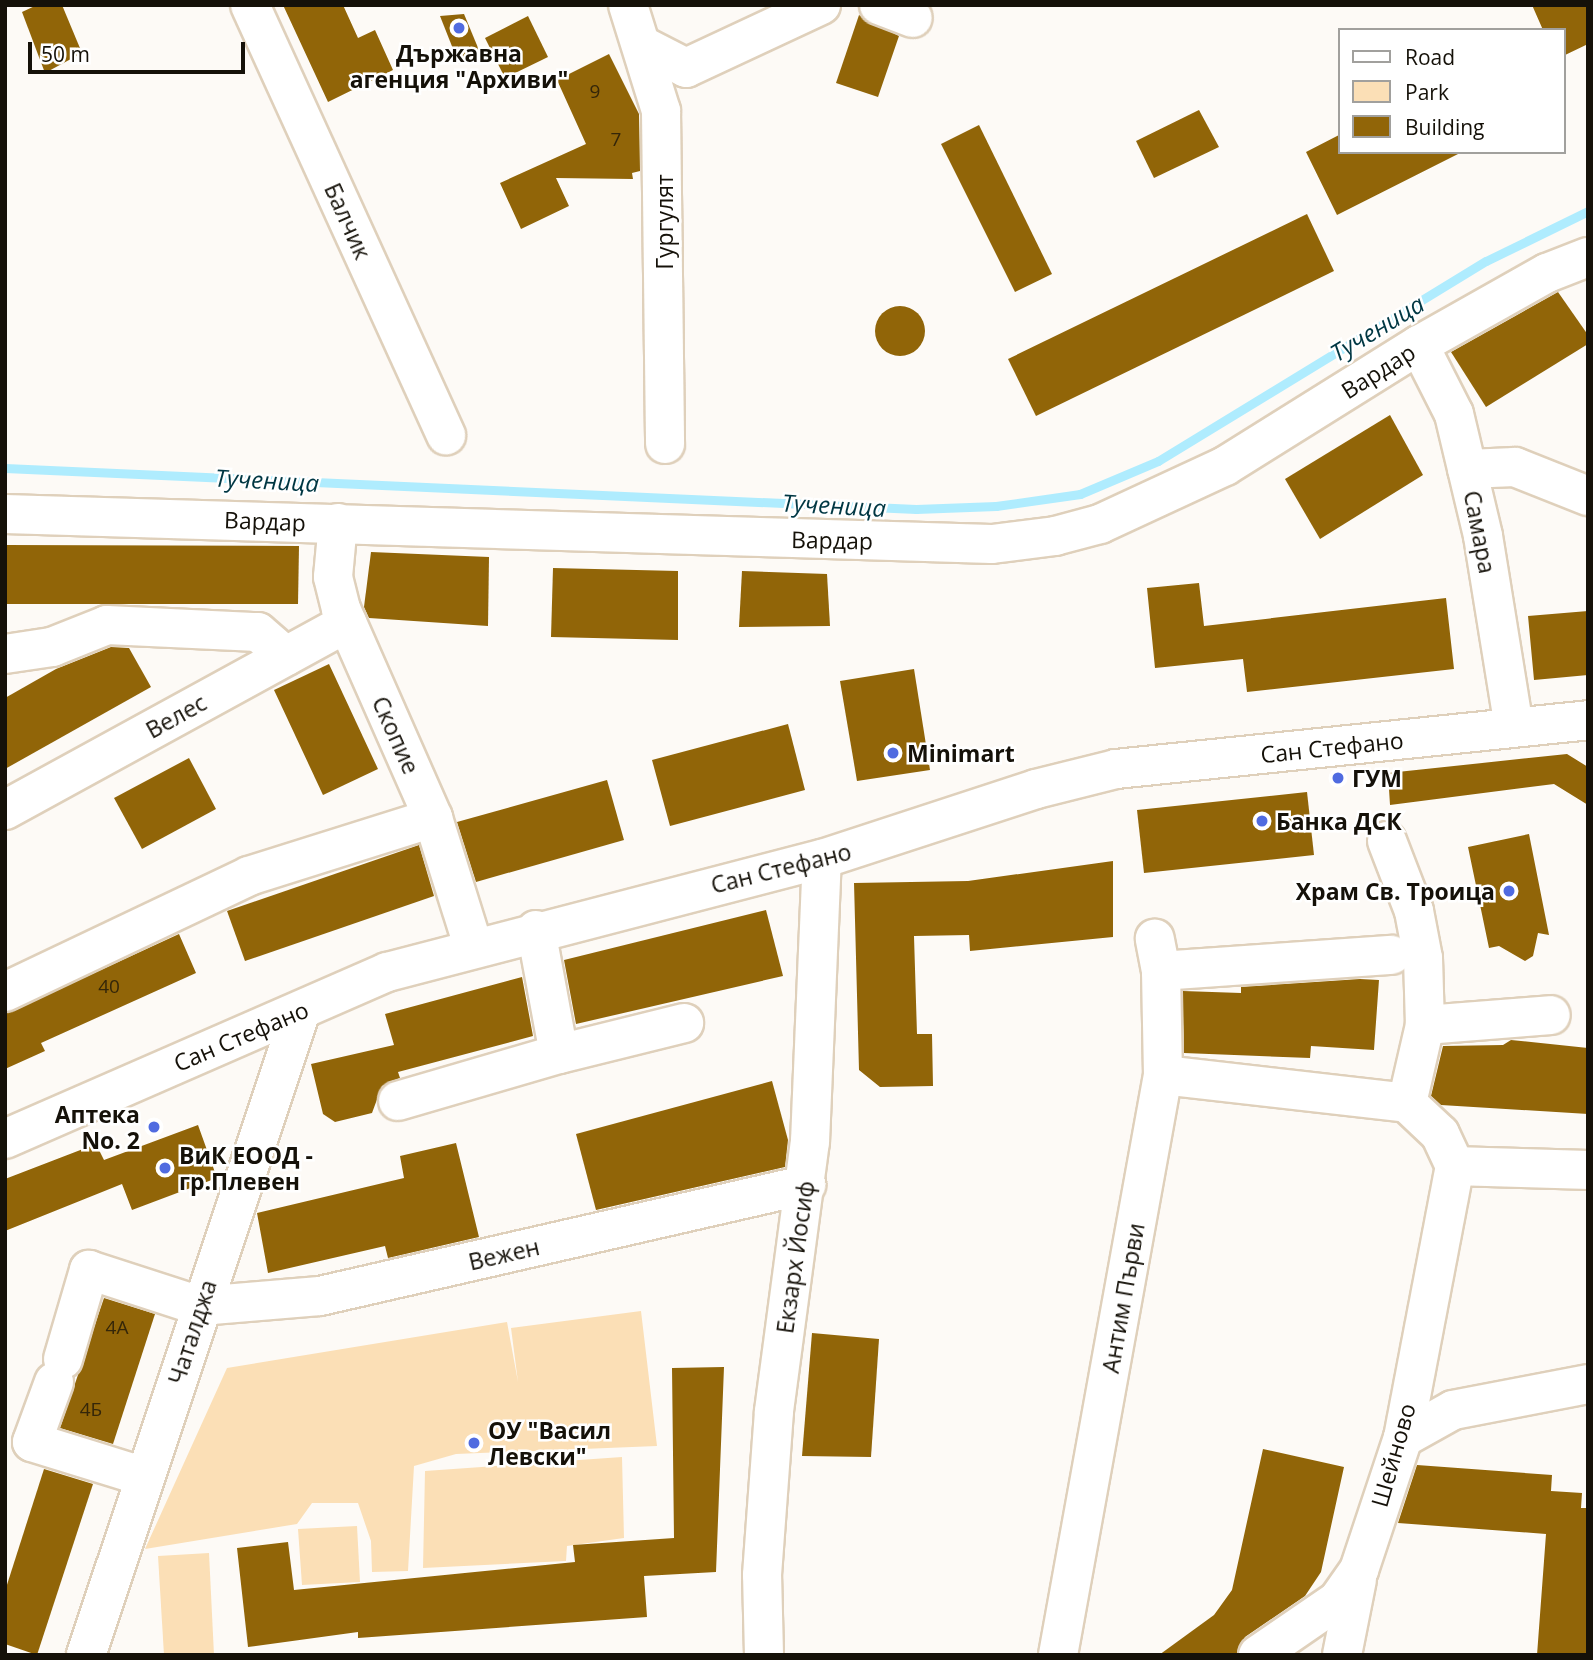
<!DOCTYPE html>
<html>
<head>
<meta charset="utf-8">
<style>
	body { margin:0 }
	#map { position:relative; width:1593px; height:1660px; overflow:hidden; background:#fdfaf6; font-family:"Open Sans",sans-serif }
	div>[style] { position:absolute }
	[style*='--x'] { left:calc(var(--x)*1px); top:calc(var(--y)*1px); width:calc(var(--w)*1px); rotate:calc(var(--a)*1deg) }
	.green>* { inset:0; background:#fbdfb6 }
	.stream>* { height:9px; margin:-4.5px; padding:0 4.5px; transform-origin:4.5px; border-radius:4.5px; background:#afecfe }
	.building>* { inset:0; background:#916508 }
	.round { border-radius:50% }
	.roads { filter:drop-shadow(2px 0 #dfd0bb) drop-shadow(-2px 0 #dfd0bb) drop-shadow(0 2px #dfd0bb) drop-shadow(0 -2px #dfd0bb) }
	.minor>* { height:38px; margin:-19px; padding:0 19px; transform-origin:19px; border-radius:19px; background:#fff }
	.dots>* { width:19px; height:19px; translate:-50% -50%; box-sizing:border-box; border:4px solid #fff; border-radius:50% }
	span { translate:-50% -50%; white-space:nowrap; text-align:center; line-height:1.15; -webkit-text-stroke:5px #fff; paint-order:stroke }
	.number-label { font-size:19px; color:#342609 }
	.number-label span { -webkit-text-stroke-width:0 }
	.poi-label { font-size:23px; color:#151109; font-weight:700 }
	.left { translate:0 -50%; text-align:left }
	.right { translate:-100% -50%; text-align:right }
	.street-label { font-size:23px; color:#151109 }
	.water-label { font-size:24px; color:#003743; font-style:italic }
	.frame { position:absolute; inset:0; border:7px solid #151109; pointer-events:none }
	.legend { position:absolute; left:1338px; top:28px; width:228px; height:126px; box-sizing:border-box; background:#fff; border:2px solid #a1a09d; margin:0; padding:9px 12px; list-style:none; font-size:21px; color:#151109 }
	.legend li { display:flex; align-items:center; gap:14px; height:35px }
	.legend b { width:35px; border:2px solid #a1a09d }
	.scale { position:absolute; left:28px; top:42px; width:217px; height:32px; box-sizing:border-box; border:4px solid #151109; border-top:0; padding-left:9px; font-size:21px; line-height:24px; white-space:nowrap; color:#151109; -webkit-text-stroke:5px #fff; paint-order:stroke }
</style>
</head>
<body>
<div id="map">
	<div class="green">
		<i style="clip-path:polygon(641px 1311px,657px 1446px,456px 1454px,414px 1466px,408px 1571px,372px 1572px,371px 1541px,358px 1503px,312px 1503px,297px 1524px,145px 1549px,227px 1368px,507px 1322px,518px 1382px,511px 1328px)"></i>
		<i style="clip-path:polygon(622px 1457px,624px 1538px,567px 1546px,566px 1561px,423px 1568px,425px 1471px)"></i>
		<i style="clip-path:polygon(357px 1526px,360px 1582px,302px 1585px,298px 1529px)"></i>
		<i style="clip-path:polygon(209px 1553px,214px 1655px,164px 1655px,158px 1556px)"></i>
	</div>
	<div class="stream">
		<i style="--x:5;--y:468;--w:912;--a:2.58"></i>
		<i style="--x:916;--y:509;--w:80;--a:-2.1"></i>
		<i style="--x:996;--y:506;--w:85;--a:-8.1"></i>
		<i style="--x:1080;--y:494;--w:85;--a:-22.9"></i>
		<i style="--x:1158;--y:461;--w:384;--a:-31.4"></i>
		<i style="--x:1486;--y:261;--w:114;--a:-26.1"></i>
	</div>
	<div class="building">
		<i style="clip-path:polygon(37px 5px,62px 5px,82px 53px,45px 73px,22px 12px)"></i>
		<i style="clip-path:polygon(283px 5px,343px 5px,358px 38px,375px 30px,393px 70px,328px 102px)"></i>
		<i style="clip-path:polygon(1532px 5px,1588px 5px,1588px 44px,1563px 56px,1563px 30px,1543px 30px)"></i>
		<i style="clip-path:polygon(464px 14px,481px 55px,459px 64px,440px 16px)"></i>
		<i style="clip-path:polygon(859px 15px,899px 36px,878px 97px,836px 83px)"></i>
		<i style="clip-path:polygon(528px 16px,548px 57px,505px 78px,485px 38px)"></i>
		<i style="clip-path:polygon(609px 54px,639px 114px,640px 171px,632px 173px,633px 179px,556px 178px,569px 206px,521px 229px,500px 183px,586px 144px,557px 80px)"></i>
		<i style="clip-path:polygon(1199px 110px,1219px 147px,1154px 178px,1136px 141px)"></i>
		<i style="clip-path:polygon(979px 125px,1052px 274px,1015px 292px,941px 144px)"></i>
		<i style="clip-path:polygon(1339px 135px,1339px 152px,1462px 152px,1337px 215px,1306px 152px)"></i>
		<i style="clip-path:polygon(1307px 214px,1334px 271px,1036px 416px,1008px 359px)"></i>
		<i style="clip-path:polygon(1558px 292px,1588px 335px,1588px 344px,1486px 407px,1451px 352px)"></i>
		<i class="round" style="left:875px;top:306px;width:50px;height:50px"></i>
		<i style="clip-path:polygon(1390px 415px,1423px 475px,1320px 539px,1285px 479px)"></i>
		<i style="clip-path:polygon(5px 545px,299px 546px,298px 604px,5px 604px)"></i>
		<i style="clip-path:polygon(371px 552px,489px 557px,488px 626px,369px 618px,364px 607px)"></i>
		<i style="clip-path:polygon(553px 568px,678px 571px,678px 640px,551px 637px)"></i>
		<i style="clip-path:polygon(742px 571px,827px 574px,830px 626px,739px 627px)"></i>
		<i style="clip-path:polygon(1199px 583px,1204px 626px,1446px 598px,1454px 669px,1247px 692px,1243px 659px,1155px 668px,1147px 588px)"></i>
		<i style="clip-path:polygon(1588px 611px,1588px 675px,1534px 680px,1528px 616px)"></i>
		<i style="clip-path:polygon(111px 647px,129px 648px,151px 687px,5px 769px,5px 698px,56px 669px)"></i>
		<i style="clip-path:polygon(329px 664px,378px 769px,323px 795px,274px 690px)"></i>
		<i style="clip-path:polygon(914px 669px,930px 770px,857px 781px,840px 681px)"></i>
		<i style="clip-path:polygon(788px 724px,805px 790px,670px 826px,652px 760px)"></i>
		<i style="clip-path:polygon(1567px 754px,1588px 767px,1588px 805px,1554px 784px,1390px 805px,1388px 773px)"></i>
		<i style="clip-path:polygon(189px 758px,216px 809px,142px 849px,114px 798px)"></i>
		<i style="clip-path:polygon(607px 780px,624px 840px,476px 882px,457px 822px)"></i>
		<i style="clip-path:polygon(1307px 792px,1314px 855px,1144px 873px,1137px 810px)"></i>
		<i style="clip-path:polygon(1529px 834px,1549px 935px,1538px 933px,1533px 956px,1525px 961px,1499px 946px,1489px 948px,1468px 847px)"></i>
		<i style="clip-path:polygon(419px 845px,434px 896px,245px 961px,227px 911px)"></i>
		<i style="clip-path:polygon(1113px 861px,1113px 937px,970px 951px,969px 935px,914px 936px,917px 1034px,932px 1034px,933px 1086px,880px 1087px,859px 1070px,854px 883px,968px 881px)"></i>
		<i style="clip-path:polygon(766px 910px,783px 976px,576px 1024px,564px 960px)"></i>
		<i style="clip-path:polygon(179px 934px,196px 973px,41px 1043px,45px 1051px,5px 1069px,5px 1014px)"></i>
		<i style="clip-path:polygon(522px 977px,533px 1036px,398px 1072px,400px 1078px,382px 1086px,372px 1113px,335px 1122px,323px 1114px,311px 1064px,394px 1045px,385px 1014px)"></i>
		<i style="clip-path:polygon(1360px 979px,1379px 980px,1374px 1050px,1311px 1046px,1310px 1058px,1184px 1053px,1183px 991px,1241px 993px,1241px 987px)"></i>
		<i style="clip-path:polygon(1511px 1040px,1588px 1048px,1588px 1114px,1441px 1105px,1431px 1096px,1443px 1046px,1503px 1045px)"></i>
		<i style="clip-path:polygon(772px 1081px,788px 1140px,785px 1167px,596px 1210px,576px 1134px)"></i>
		<i style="clip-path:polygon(198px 1125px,217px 1178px,132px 1210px,122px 1184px,5px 1231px,5px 1179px,96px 1144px,104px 1160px)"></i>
		<i style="clip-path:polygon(456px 1143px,479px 1237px,388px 1258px,385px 1246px,268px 1273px,257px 1213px,404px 1178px,400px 1156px)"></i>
		<i style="clip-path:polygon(104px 1298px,155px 1314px,113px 1444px,60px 1428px)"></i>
		<i style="clip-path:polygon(812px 1333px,879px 1339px,871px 1457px,802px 1456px)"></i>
		<i style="clip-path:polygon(724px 1367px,716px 1572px,644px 1576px,647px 1617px,358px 1638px,358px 1632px,248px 1647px,237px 1548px,288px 1542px,294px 1590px,575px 1562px,573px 1545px,674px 1538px,672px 1368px)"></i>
		<i style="clip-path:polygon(1263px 1449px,1344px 1467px,1321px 1572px,1305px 1596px,1245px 1637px,1236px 1655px,1159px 1655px,1214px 1615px,1232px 1590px)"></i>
		<i style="clip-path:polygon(1417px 1465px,1552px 1475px,1551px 1491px,1582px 1493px,1581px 1508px,1588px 1508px,1588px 1655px,1537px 1655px,1546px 1534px,1398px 1523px)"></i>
		<i style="clip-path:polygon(44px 1469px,93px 1484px,37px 1655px,5px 1644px,5px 1591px)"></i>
	</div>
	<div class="roads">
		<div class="minor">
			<i style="--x:250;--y:5;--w:473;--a:65.5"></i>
			<i style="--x:628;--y:5;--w:111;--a:72.7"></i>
			<i style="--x:661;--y:111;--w:333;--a:89.3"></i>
			<i style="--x:879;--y:5;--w:36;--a:21"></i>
			<i style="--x:645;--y:47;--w:46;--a:27.1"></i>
			<i style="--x:686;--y:68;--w:149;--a:-25"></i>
			<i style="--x:1419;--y:345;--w:77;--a:63.1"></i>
			<i style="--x:1454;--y:414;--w:125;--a:76.6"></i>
			<i style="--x:1483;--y:536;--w:194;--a:80.8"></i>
			<i style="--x:1467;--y:469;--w:48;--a:-2.4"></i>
			<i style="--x:1515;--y:467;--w:79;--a:21.7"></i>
			<i style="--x:5;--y:514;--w:987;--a:1.74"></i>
			<i style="--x:992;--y:544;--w:64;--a:-7.2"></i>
			<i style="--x:1055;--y:536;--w:47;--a:-14.9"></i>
			<i style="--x:1100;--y:524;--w:138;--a:-24.9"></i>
			<i style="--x:1225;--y:466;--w:229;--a:-32"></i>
			<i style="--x:1419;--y:345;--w:147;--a:-29.4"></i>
			<i style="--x:1547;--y:273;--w:44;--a:-21.3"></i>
			<i style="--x:338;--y:523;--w:54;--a:95.3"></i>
			<i style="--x:333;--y:577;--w:33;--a:76"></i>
			<i style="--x:341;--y:609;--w:228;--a:66.2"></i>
			<i style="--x:433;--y:818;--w:134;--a:72.6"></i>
			<i style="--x:5;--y:654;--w:48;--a:-8.5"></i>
			<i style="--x:52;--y:647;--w:59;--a:-21.8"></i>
			<i style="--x:107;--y:625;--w:151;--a:2.7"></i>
			<i style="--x:258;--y:632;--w:37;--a:41"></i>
			<i style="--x:5;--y:810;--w:390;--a:-28.7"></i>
			<i style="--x:1387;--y:841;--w:75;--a:68.9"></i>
			<i style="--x:1414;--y:911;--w:48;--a:79.2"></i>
			<i style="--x:1423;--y:958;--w:67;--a:88.3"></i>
			<i style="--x:536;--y:930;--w:126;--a:79.5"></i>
			<i style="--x:559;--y:1054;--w:129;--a:-13.9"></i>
			<i style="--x:1161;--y:971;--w:231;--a:-4"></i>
			<i style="--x:5;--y:992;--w:270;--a:-25.4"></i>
			<i style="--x:249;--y:876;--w:193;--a:-17.5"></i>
			<i style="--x:1163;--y:1075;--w:246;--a:6.5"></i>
			<i style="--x:1407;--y:1103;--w:45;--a:43.2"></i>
			<i style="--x:1440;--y:1134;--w:35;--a:65"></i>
			<i style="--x:1455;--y:1166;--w:133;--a:1.7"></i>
			<i style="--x:398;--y:1101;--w:168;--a:-16.3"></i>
			<i style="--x:1407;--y:1103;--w:80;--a:-77"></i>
			<i style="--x:1425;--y:1025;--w:126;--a:-4.5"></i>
			<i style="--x:5;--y:1139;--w:417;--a:-23.6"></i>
			<i style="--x:387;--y:972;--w:449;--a:-14.6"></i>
			<i style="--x:822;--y:859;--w:225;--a:-18.1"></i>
			<i style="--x:1036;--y:789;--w:82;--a:-14"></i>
			<i style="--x:1116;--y:769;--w:475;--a:-5.9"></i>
			<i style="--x:63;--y:1359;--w:93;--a:-73.7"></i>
			<i style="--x:89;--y:1270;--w:117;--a:18"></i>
			<i style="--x:200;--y:1306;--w:120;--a:-4.8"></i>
			<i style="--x:320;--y:1296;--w:499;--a:-12.9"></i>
			<i style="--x:54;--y:1382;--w:64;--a:110.1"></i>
			<i style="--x:32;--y:1442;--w:118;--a:17.2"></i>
			<i style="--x:1403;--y:1438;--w:57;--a:-29.2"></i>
			<i style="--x:1453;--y:1410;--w:137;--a:-10.9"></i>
			<i style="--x:86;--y:1655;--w:679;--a:-71.54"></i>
			<i style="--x:764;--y:1655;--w:80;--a:-91.4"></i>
			<i style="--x:762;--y:1575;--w:164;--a:-85.8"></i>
			<i style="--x:774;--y:1411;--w:271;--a:-82.4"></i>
			<i style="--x:810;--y:1142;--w:283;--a:-87.6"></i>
			<i style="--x:1058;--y:1655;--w:589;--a:-79.74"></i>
			<i style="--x:1163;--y:1075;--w:104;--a:-91.1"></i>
			<i style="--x:1161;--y:971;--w:33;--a:-101"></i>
			<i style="--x:1258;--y:1655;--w:97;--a:-34.5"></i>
			<i style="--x:1338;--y:1600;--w:37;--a:-55"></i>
			<i style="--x:1359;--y:1570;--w:139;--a:-71.6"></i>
			<i style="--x:1403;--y:1438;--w:277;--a:-79.2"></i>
			<i style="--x:1342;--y:1655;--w:77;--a:-78.8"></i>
		</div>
	</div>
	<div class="dots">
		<i style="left:459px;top:28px;background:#506be0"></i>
		<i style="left:893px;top:753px;background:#506be0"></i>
		<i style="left:1338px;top:778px;background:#506be0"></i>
		<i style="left:1262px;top:821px;background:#506be0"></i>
		<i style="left:1509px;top:891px;background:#506be0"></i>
		<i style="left:154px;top:1127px;background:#506be0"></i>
		<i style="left:165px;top:1168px;background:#506be0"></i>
		<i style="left:474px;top:1443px;background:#506be0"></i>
	</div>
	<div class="number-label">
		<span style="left:595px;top:92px">9</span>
		<span style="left:616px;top:140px">7</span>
		<span style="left:109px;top:987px">40</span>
		<span style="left:117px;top:1328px">4A</span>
		<span style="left:91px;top:1410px">4Б</span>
	</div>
	<div class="poi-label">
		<span style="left:459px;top:66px">Държавна<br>агенция "Архиви"</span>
		<span class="left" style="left:907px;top:753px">Minimart</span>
		<span class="left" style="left:1352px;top:778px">ГУМ</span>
		<span class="left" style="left:1276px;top:821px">Банка ДСК</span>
		<span class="right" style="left:1495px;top:891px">Храм Св. Троица</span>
		<span class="right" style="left:140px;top:1127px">Аптека<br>No. 2</span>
		<span class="left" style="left:179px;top:1168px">ВиК ЕООД -<br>гр.Плевен</span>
		<span class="left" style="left:488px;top:1443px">ОУ "Васил<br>Левски"</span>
	</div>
	<div class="street-label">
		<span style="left:348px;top:221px;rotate:66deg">Балчик</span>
		<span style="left:664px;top:222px;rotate:-90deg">Гургулят</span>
		<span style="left:1378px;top:371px;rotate:-32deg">Вардар</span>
		<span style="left:265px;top:521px;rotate:2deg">Вардар</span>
		<span style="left:1480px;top:532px;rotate:79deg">Самара</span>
		<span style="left:832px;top:540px;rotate:1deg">Вардар</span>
		<span style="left:176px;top:716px;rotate:-29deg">Велес</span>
		<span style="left:396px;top:735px;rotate:66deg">Скопие</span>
		<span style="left:1332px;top:747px;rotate:-6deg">Сан Стефано</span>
		<span style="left:781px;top:868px;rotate:-14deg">Сан Стефано</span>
		<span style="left:241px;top:1036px;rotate:-23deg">Сан Стефано</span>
		<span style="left:504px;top:1254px;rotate:-13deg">Вежен</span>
		<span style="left:795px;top:1257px;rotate:-82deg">Екзарх Йосиф</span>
		<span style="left:1123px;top:1298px;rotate:-80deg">Антим Първи</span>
		<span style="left:192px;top:1332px;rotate:-72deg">Чаталджа</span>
		<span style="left:1393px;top:1455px;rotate:-74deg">Шейново</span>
	</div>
	<div class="water-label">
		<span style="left:1377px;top:328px;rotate:-31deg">Тученица</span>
		<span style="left:267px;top:480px;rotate:3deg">Тученица</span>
		<span style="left:834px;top:505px;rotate:3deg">Тученица</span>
	</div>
	<div class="frame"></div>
	<ul class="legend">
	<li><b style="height:9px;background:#fff"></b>Road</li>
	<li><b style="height:19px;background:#fbdfb6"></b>Park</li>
	<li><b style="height:19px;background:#916508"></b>Building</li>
	</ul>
	<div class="scale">50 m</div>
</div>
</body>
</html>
